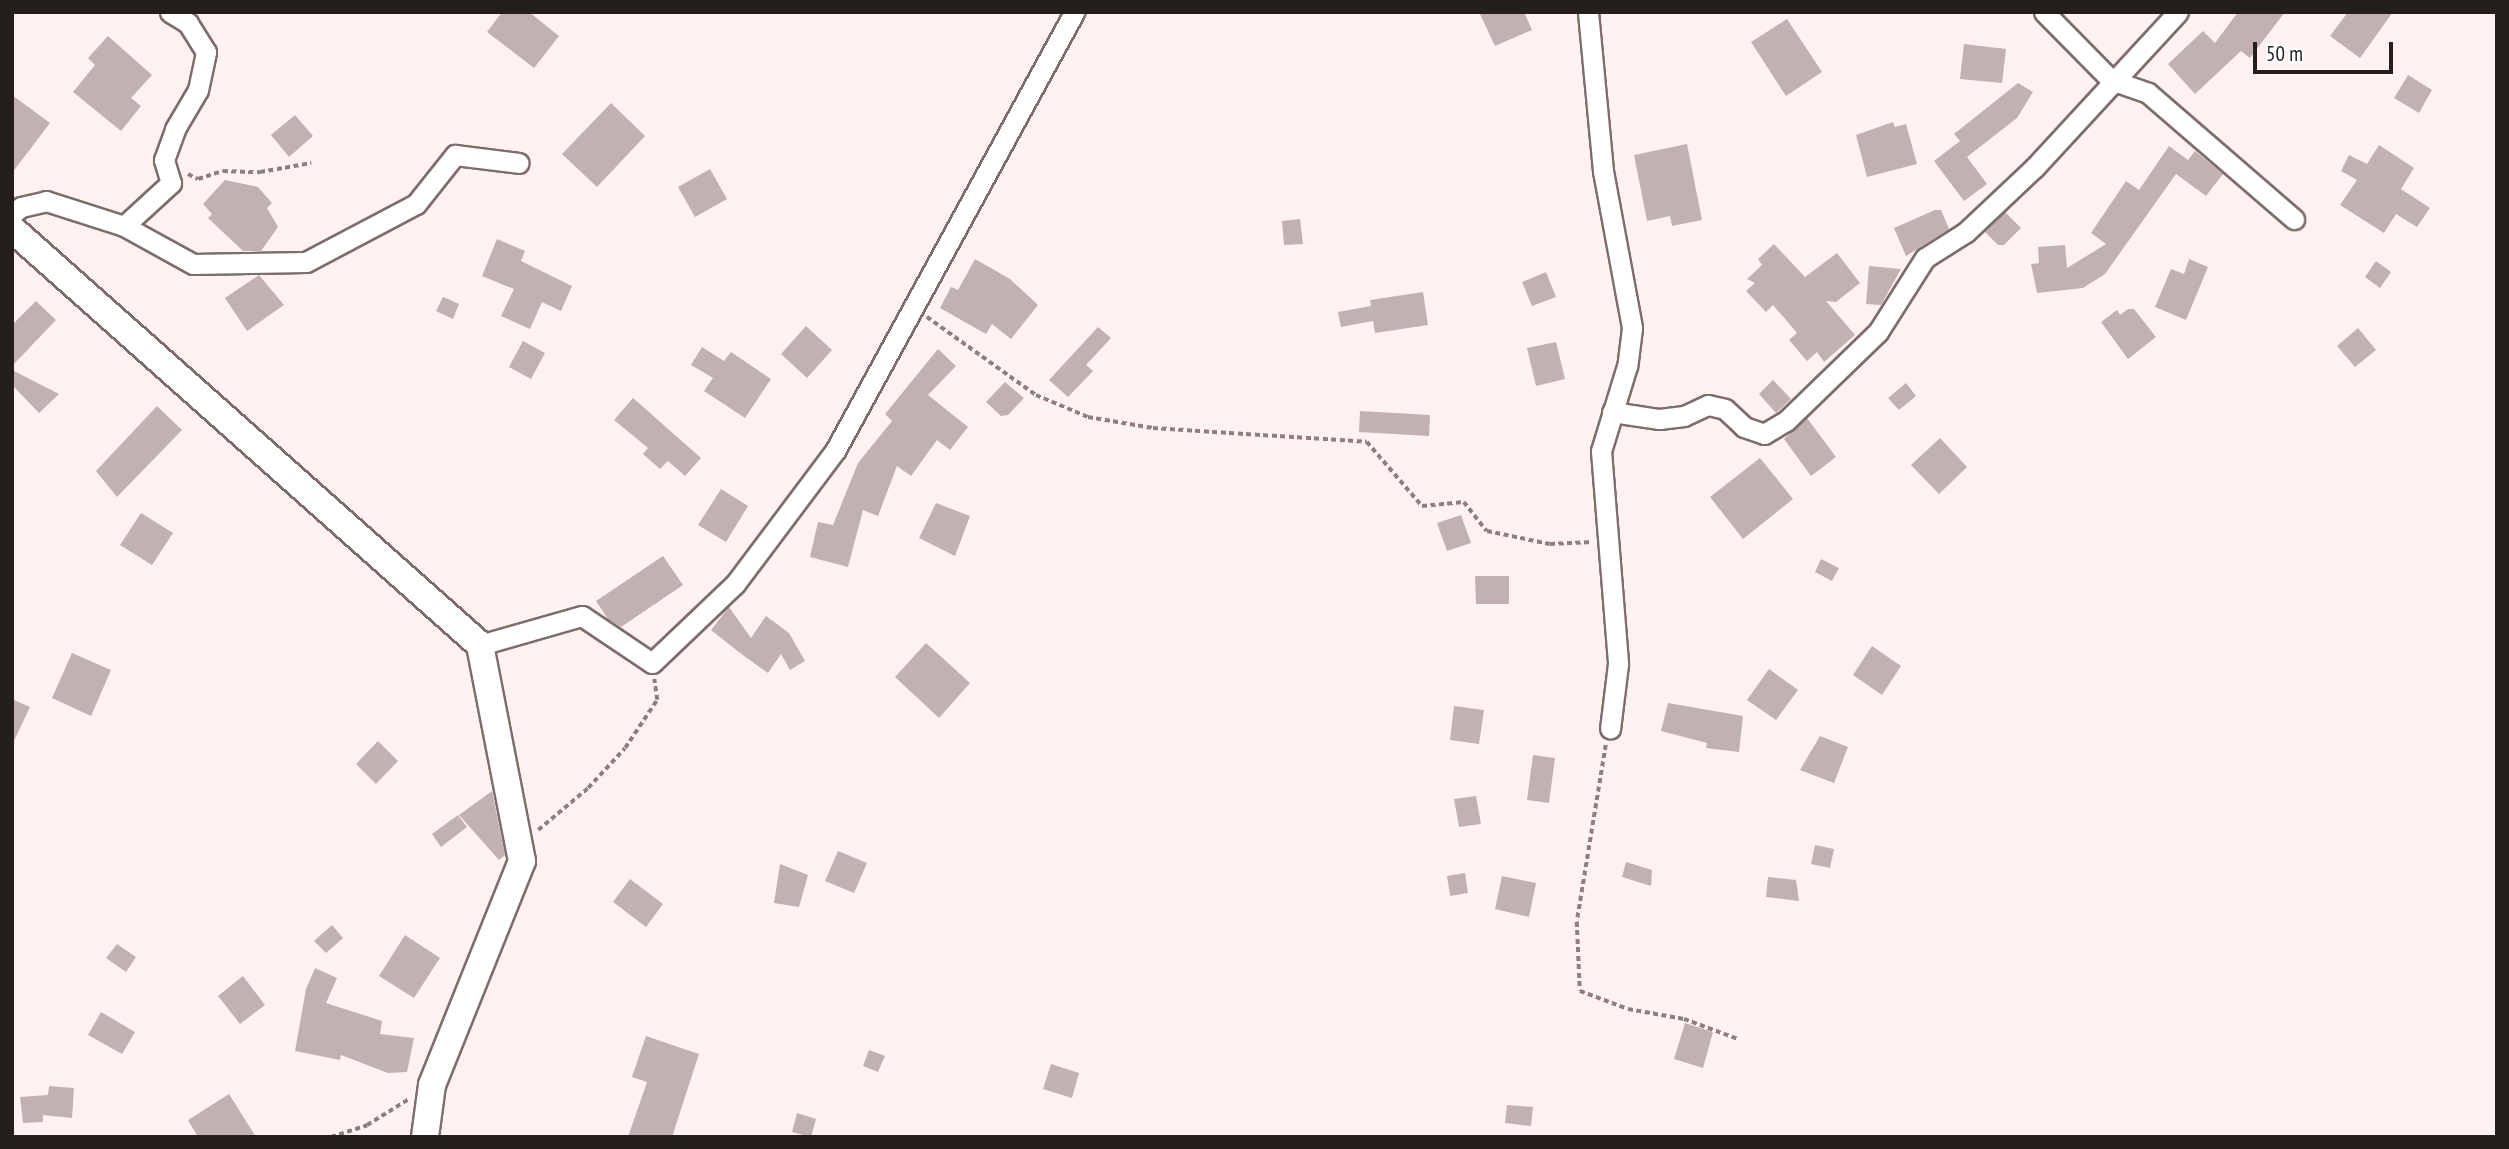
<!DOCTYPE html>
<html>
<head>
<meta charset="utf-8">
<style>
	body { margin:0 }
	#map { position:relative; width:2509px; height:1149px; overflow:hidden; background:#fff2f0; font-family:"PT Sans Narrow",sans-serif }
	div>[style] { position:absolute }
	[style*='--x'] { left:calc(var(--x)*1px); top:calc(var(--y)*1px); width:calc(var(--w)*1px); rotate:calc(var(--a)*1deg) }
	.building>* { inset:0; background:#c1b1b0 }
	.path>* { height:3.5px; margin-top:-1.75px; transform-origin:0; background:repeating-linear-gradient(90deg,#8a817f 0 5px,transparent 0 8.5px) }
	.roads { filter:drop-shadow(2px 0 #7c6e6c) drop-shadow(-2px 0 #7c6e6c) drop-shadow(0 2px #7c6e6c) drop-shadow(0 -2px #7c6e6c) }
	.street>* { height:19px; margin:-9.5px; padding:0 9.5px; transform-origin:9.5px; border-radius:9.5px; background:#fff }
	.secondary>* { height:26px; margin:-13px; padding:0 13px; transform-origin:13px; border-radius:13px; background:#fff }
	span { translate:-50% -50%; white-space:nowrap; text-align:center; line-height:1.15; -webkit-text-stroke:6px #fff; paint-order:stroke }
	.frame { position:absolute; inset:0; border:14px solid #241e1d; pointer-events:none }
	.scale { position:absolute; left:2253px; top:42px; width:140px; height:32px; box-sizing:border-box; border:4px solid #241e1d; border-top:0; padding-left:9px; font-size:21px; line-height:24px; white-space:nowrap; color:#241e1d; -webkit-text-stroke:5px #fff; paint-order:stroke }
</style>
</head>
<body>
<div id="map">
	<div class="building">
		<i style="clip-path:polygon(502px 12px,529px 12px,559px 36px,534px 68px,487px 32px)"></i>
		<i style="clip-path:polygon(1479px 12px,1524px 12px,1532px 30px,1495px 46px)"></i>
		<i style="clip-path:polygon(2238px 12px,2285px 12px,2250px 58px,2241px 51px,2195px 94px,2168px 64px,2203px 31px,2215px 43px)"></i>
		<i style="clip-path:polygon(2348px 12px,2393px 12px,2360px 58px,2330px 36px)"></i>
		<i style="clip-path:polygon(1787px 19px,1822px 72px,1786px 96px,1751px 42px)"></i>
		<i style="clip-path:polygon(108px 36px,152px 75px,131px 98px,141px 106px,121px 131px,73px 92px,95px 65px,88px 58px)"></i>
		<i style="clip-path:polygon(1964px 44px,2006px 49px,2002px 83px,1960px 79px)"></i>
		<i style="clip-path:polygon(2408px 75px,2432px 90px,2419px 113px,2394px 98px)"></i>
		<i style="clip-path:polygon(2018px 83px,2033px 92px,2017px 118px,1967px 157px,1987px 184px,1964px 201px,1934px 161px,1960px 141px,1954px 134px)"></i>
		<i style="clip-path:polygon(12px 95px,50px 123px,12px 173px)"></i>
		<i style="clip-path:polygon(611px 103px,645px 136px,597px 187px,562px 154px)"></i>
		<i style="clip-path:polygon(295px 115px,313px 136px,289px 157px,271px 135px)"></i>
		<i style="clip-path:polygon(1893px 122px,1895px 127px,1906px 124px,1917px 164px,1867px 177px,1856px 135px)"></i>
		<i style="clip-path:polygon(1687px 144px,1702px 220px,1672px 226px,1670px 216px,1647px 221px,1634px 155px)"></i>
		<i style="clip-path:polygon(2379px 145px,2414px 168px,2401px 189px,2430px 208px,2417px 227px,2396px 214px,2384px 233px,2340px 205px,2357px 180px,2341px 171px,2349px 155px,2367px 164px)"></i>
		<i style="clip-path:polygon(2169px 146px,2188px 160px,2195px 151px,2223px 174px,2206px 196px,2176px 174px,2105px 274px,2083px 288px,2037px 293px,2031px 264px,2039px 263px,2038px 247px,2065px 245px,2067px 268px,2106px 244px,2091px 233px,2126px 181px,2139px 190px)"></i>
		<i style="clip-path:polygon(710px 169px,727px 199px,695px 217px,678px 187px)"></i>
		<i style="clip-path:polygon(225px 180px,258px 187px,272px 203px,267px 208px,278px 227px,261px 251px,243px 251px,208px 218px,212px 214px,203px 204px)"></i>
		<i style="clip-path:polygon(1935px 210px,1941px 210px,1949px 229px,1906px 256px,1894px 228px)"></i>
		<i style="clip-path:polygon(2005px 212px,2021px 228px,2004px 245px,1998px 245px,1985px 232px)"></i>
		<i style="clip-path:polygon(1300px 219px,1303px 244px,1284px 245px,1282px 221px)"></i>
		<i style="clip-path:polygon(497px 239px,525px 251px,521px 261px,572px 286px,561px 311px,542px 302px,530px 329px,501px 316px,514px 289px,482px 276px)"></i>
		<i style="clip-path:polygon(1774px 244px,1805px 277px,1837px 253px,1860px 283px,1836px 302px,1826px 301px,1855px 335px,1824px 362px,1817px 352px,1807px 361px,1789px 340px,1797px 333px,1773px 305px,1766px 312px,1746px 291px,1755px 283px,1747px 279px,1762px 265px,1758px 259px)"></i>
		<i style="clip-path:polygon(975px 259px,1010px 279px,1038px 305px,1011px 339px,992px 324px,986px 334px,940px 308px,951px 287px,958px 290px)"></i>
		<i style="clip-path:polygon(2189px 259px,2208px 267px,2186px 320px,2155px 307px,2171px 269px,2184px 274px)"></i>
		<i style="clip-path:polygon(2376px 261px,2391px 272px,2380px 288px,2365px 277px)"></i>
		<i style="clip-path:polygon(1869px 266px,1901px 269px,1881px 305px,1866px 304px)"></i>
		<i style="clip-path:polygon(1546px 272px,1556px 297px,1532px 306px,1522px 282px)"></i>
		<i style="clip-path:polygon(259px 275px,284px 305px,247px 331px,225px 298px)"></i>
		<i style="clip-path:polygon(1423px 292px,1428px 325px,1375px 333px,1373px 321px,1341px 327px,1338px 312px,1371px 306px,1370px 300px)"></i>
		<i style="clip-path:polygon(443px 297px,459px 304px,453px 319px,436px 311px)"></i>
		<i style="clip-path:polygon(36px 301px,56px 320px,12px 366px,12px 325px)"></i>
		<i style="clip-path:polygon(2128px 309px,2134px 309px,2156px 337px,2128px 359px,2101px 322px,2117px 310px,2120px 315px)"></i>
		<i style="clip-path:polygon(806px 326px,832px 350px,807px 378px,781px 354px)"></i>
		<i style="clip-path:polygon(1098px 327px,1111px 338px,1086px 365px,1093px 371px,1068px 397px,1049px 380px)"></i>
		<i style="clip-path:polygon(2358px 328px,2376px 350px,2355px 367px,2337px 346px)"></i>
		<i style="clip-path:polygon(523px 341px,545px 353px,531px 379px,509px 367px)"></i>
		<i style="clip-path:polygon(1556px 342px,1565px 379px,1536px 386px,1527px 348px)"></i>
		<i style="clip-path:polygon(702px 347px,724px 361px,731px 352px,771px 379px,745px 418px,704px 391px,713px 378px,691px 365px)"></i>
		<i style="clip-path:polygon(938px 349px,956px 366px,928px 395px,968px 427px,950px 450px,937px 440px,911px 476px,897px 466px,878px 516px,863px 510px,848px 567px,810px 557px,818px 522px,833px 525px,858px 463px,892px 421px,885px 414px)"></i>
		<i style="clip-path:polygon(12px 370px,59px 394px,39px 413px,12px 385px)"></i>
		<i style="clip-path:polygon(1773px 380px,1791px 399px,1776px 413px,1759px 394px)"></i>
		<i style="clip-path:polygon(1005px 382px,1024px 398px,1008px 415px,1001px 416px,986px 402px)"></i>
		<i style="clip-path:polygon(1906px 383px,1916px 396px,1899px 410px,1888px 398px)"></i>
		<i style="clip-path:polygon(633px 398px,701px 458px,685px 476px,668px 461px,660px 469px,643px 454px,648px 448px,614px 420px)"></i>
		<i style="clip-path:polygon(157px 406px,182px 430px,117px 497px,96px 471px)"></i>
		<i style="clip-path:polygon(1360px 411px,1430px 415px,1429px 436px,1359px 432px)"></i>
		<i style="clip-path:polygon(1807px 418px,1836px 457px,1811px 476px,1784px 439px)"></i>
		<i style="clip-path:polygon(1940px 438px,1967px 467px,1939px 494px,1911px 465px)"></i>
		<i style="clip-path:polygon(1760px 458px,1793px 499px,1743px 539px,1710px 497px)"></i>
		<i style="clip-path:polygon(721px 489px,748px 506px,726px 542px,698px 525px)"></i>
		<i style="clip-path:polygon(936px 503px,970px 516px,955px 556px,919px 538px)"></i>
		<i style="clip-path:polygon(141px 513px,173px 533px,152px 565px,120px 545px)"></i>
		<i style="clip-path:polygon(1461px 515px,1471px 543px,1447px 551px,1437px 523px)"></i>
		<i style="clip-path:polygon(663px 556px,683px 585px,621px 627px,608px 619px,596px 601px)"></i>
		<i style="clip-path:polygon(1821px 559px,1839px 568px,1832px 581px,1815px 572px)"></i>
		<i style="clip-path:polygon(1475px 576px,1509px 576px,1509px 604px,1476px 604px)"></i>
		<i style="clip-path:polygon(729px 607px,751px 638px,766px 616px,789px 633px,805px 661px,790px 670px,781px 654px,768px 673px,740px 653px,711px 630px)"></i>
		<i style="clip-path:polygon(926px 643px,970px 683px,939px 718px,895px 677px)"></i>
		<i style="clip-path:polygon(1872px 646px,1901px 666px,1882px 695px,1853px 675px)"></i>
		<i style="clip-path:polygon(72px 653px,111px 670px,91px 716px,52px 698px)"></i>
		<i style="clip-path:polygon(1769px 669px,1798px 690px,1776px 720px,1747px 700px)"></i>
		<i style="clip-path:polygon(12px 699px,30px 707px,12px 745px)"></i>
		<i style="clip-path:polygon(1668px 703px,1743px 716px,1739px 752px,1706px 748px,1707px 743px,1661px 731px)"></i>
		<i style="clip-path:polygon(1454px 706px,1484px 710px,1479px 744px,1450px 740px)"></i>
		<i style="clip-path:polygon(1820px 736px,1848px 747px,1834px 783px,1800px 770px)"></i>
		<i style="clip-path:polygon(378px 741px,398px 761px,376px 784px,356px 764px)"></i>
		<i style="clip-path:polygon(1533px 755px,1555px 758px,1549px 803px,1527px 800px)"></i>
		<i style="clip-path:polygon(492px 791px,505px 855px,499px 860px,459px 815px)"></i>
		<i style="clip-path:polygon(1476px 796px,1481px 824px,1459px 827px,1454px 799px)"></i>
		<i style="clip-path:polygon(458px 815px,467px 827px,441px 847px,432px 834px)"></i>
		<i style="clip-path:polygon(1815px 845px,1834px 849px,1830px 868px,1811px 864px)"></i>
		<i style="clip-path:polygon(838px 851px,867px 863px,854px 893px,825px 881px)"></i>
		<i style="clip-path:polygon(1626px 862px,1652px 870px,1651px 886px,1622px 877px)"></i>
		<i style="clip-path:polygon(780px 864px,808px 875px,799px 907px,774px 903px)"></i>
		<i style="clip-path:polygon(1465px 873px,1468px 893px,1450px 896px,1447px 876px)"></i>
		<i style="clip-path:polygon(1502px 876px,1536px 883px,1529px 917px,1495px 909px)"></i>
		<i style="clip-path:polygon(1768px 877px,1796px 880px,1799px 901px,1766px 897px)"></i>
		<i style="clip-path:polygon(630px 879px,663px 904px,646px 927px,613px 902px)"></i>
		<i style="clip-path:polygon(332px 925px,343px 938px,326px 953px,314px 941px)"></i>
		<i style="clip-path:polygon(405px 935px,440px 958px,414px 998px,379px 976px)"></i>
		<i style="clip-path:polygon(117px 944px,136px 957px,126px 972px,106px 958px)"></i>
		<i style="clip-path:polygon(315px 968px,337px 978px,326px 1003px,382px 1021px,380px 1034px,414px 1038px,407px 1072px,388px 1073px,341px 1055px,340px 1060px,295px 1051px,306px 989px)"></i>
		<i style="clip-path:polygon(243px 976px,265px 1005px,240px 1024px,218px 996px)"></i>
		<i style="clip-path:polygon(101px 1012px,135px 1032px,122px 1054px,88px 1035px)"></i>
		<i style="clip-path:polygon(1685px 1023px,1713px 1032px,1703px 1068px,1674px 1059px)"></i>
		<i style="clip-path:polygon(646px 1036px,699px 1054px,672px 1137px,628px 1137px,647px 1082px,632px 1077px)"></i>
		<i style="clip-path:polygon(869px 1050px,885px 1056px,878px 1072px,863px 1066px)"></i>
		<i style="clip-path:polygon(1051px 1064px,1079px 1073px,1072px 1098px,1043px 1089px)"></i>
		<i style="clip-path:polygon(49px 1086px,74px 1088px,72px 1118px,43px 1115px,43px 1122px,23px 1123px,20px 1097px,48px 1095px)"></i>
		<i style="clip-path:polygon(229px 1094px,256px 1137px,198px 1137px,188px 1120px)"></i>
		<i style="clip-path:polygon(1507px 1105px,1533px 1107px,1531px 1126px,1505px 1123px)"></i>
		<i style="clip-path:polygon(797px 1113px,816px 1119px,811px 1137px,792px 1132px)"></i>
	</div>
	<div class="path">
		<i style="--x:188;--y:174;--w:11;--a:27"></i>
		<i style="--x:198;--y:179;--w:26;--a:-18"></i>
		<i style="--x:223;--y:171;--w:37;--a:2"></i>
		<i style="--x:260;--y:172;--w:52;--a:-10"></i>
		<i style="--x:927;--y:317;--w:134;--a:35.6"></i>
		<i style="--x:1036;--y:395;--w:56;--a:22.9"></i>
		<i style="--x:1088;--y:417;--w:66;--a:9.6"></i>
		<i style="--x:1153;--y:428;--w:214;--a:3.7"></i>
		<i style="--x:1367;--y:442;--w:84;--a:49.3"></i>
		<i style="--x:1422;--y:506;--w:42;--a:-5.4"></i>
		<i style="--x:1464;--y:502;--w:37;--a:52"></i>
		<i style="--x:1487;--y:531;--w:64;--a:11.7"></i>
		<i style="--x:1550;--y:544;--w:42;--a:-2.7"></i>
		<i style="--x:1606;--y:745;--w:179;--a:99.3"></i>
		<i style="--x:1577;--y:922;--w:69;--a:87.5"></i>
		<i style="--x:1580;--y:991;--w:51;--a:20.6"></i>
		<i style="--x:1628;--y:1009;--w:57;--a:10.1"></i>
		<i style="--x:1684;--y:1019;--w:58;--a:20.3"></i>
		<i style="--x:538;--y:830;--w:65;--a:-40"></i>
		<i style="--x:588;--y:788;--w:54;--a:-47.2"></i>
		<i style="--x:625;--y:748;--w:58;--a:-56.3"></i>
		<i style="--x:657;--y:700;--w:21;--a:-98"></i>
		<i style="--x:331;--y:1137;--w:38;--a:-18"></i>
		<i style="--x:367;--y:1125;--w:49;--a:-31.8"></i>
	</div>
	<div class="roads">
		<div class="street">
			<i style="--x:1588;--y:12;--w:160;--a:84.6"></i>
			<i style="--x:1603;--y:171;--w:160;--a:79.5"></i>
			<i style="--x:1632;--y:328;--w:38;--a:97"></i>
			<i style="--x:1627;--y:366;--w:89;--a:107"></i>
			<i style="--x:1601;--y:451;--w:214;--a:85.4"></i>
			<i style="--x:1618;--y:664;--w:65;--a:97"></i>
			<i style="--x:2044;--y:12;--w:95;--a:45.4"></i>
			<i style="--x:2111;--y:80;--w:39;--a:19"></i>
			<i style="--x:2148;--y:93;--w:193;--a:40.8"></i>
			<i style="--x:12;--y:214;--w:11;--a:-38"></i>
			<i style="--x:21;--y:207;--w:26;--a:-13"></i>
			<i style="--x:46;--y:201;--w:82;--a:17.8"></i>
			<i style="--x:124;--y:226;--w:64;--a:-42.5"></i>
			<i style="--x:171;--y:183;--w:24;--a:-107"></i>
			<i style="--x:164;--y:160;--w:33;--a:-70"></i>
			<i style="--x:175;--y:129;--w:45;--a:-59.5"></i>
			<i style="--x:198;--y:90;--w:39;--a:-78"></i>
			<i style="--x:206;--y:52;--w:34;--a:-122"></i>
			<i style="--x:188;--y:23;--w:21;--a:-149"></i>
			<i style="--x:124;--y:226;--w:79;--a:28.8"></i>
			<i style="--x:193;--y:264;--w:113;--a:-1"></i>
			<i style="--x:306;--y:262;--w:124;--a:-27.8"></i>
			<i style="--x:416;--y:204;--w:63;--a:-51.5"></i>
			<i style="--x:455;--y:155;--w:64;--a:7.1"></i>
			<i style="--x:1612;--y:412;--w:48;--a:8.5"></i>
			<i style="--x:1659;--y:419;--w:25;--a:-7"></i>
			<i style="--x:1684;--y:416;--w:26;--a:-25"></i>
			<i style="--x:1708;--y:405;--w:17;--a:13"></i>
			<i style="--x:1725;--y:409;--w:26;--a:43"></i>
			<i style="--x:1744;--y:427;--w:21;--a:19"></i>
			<i style="--x:1764;--y:434;--w:26;--a:-31"></i>
			<i style="--x:1786;--y:421;--w:128;--a:-44.1"></i>
			<i style="--x:1878;--y:332;--w:88;--a:-57.6"></i>
			<i style="--x:1925;--y:258;--w:49;--a:-32.4"></i>
			<i style="--x:1966;--y:232;--w:93;--a:-43.3"></i>
			<i style="--x:2034;--y:168;--w:212;--a:-47.3"></i>
			<i style="--x:480;--y:645;--w:106;--a:-15.9"></i>
			<i style="--x:582;--y:616;--w:84;--a:33.9"></i>
			<i style="--x:652;--y:663;--w:115;--a:-43.6"></i>
			<i style="--x:735;--y:584;--w:166;--a:-53.1"></i>
			<i style="--x:835;--y:451;--w:500;--a:-61.4"></i>
		</div>
		<div class="secondary">
			<i style="--x:12;--y:229;--w:626;--a:41.63"></i>
			<i style="--x:480;--y:645;--w:220;--a:79"></i>
			<i style="--x:522;--y:861;--w:241;--a:111.9"></i>
			<i style="--x:432;--y:1085;--w:52;--a:97.7"></i>
		</div>
	</div>
	<div class="frame"></div>
	<div class="scale">50 m</div>
</div>
</body>
</html>
